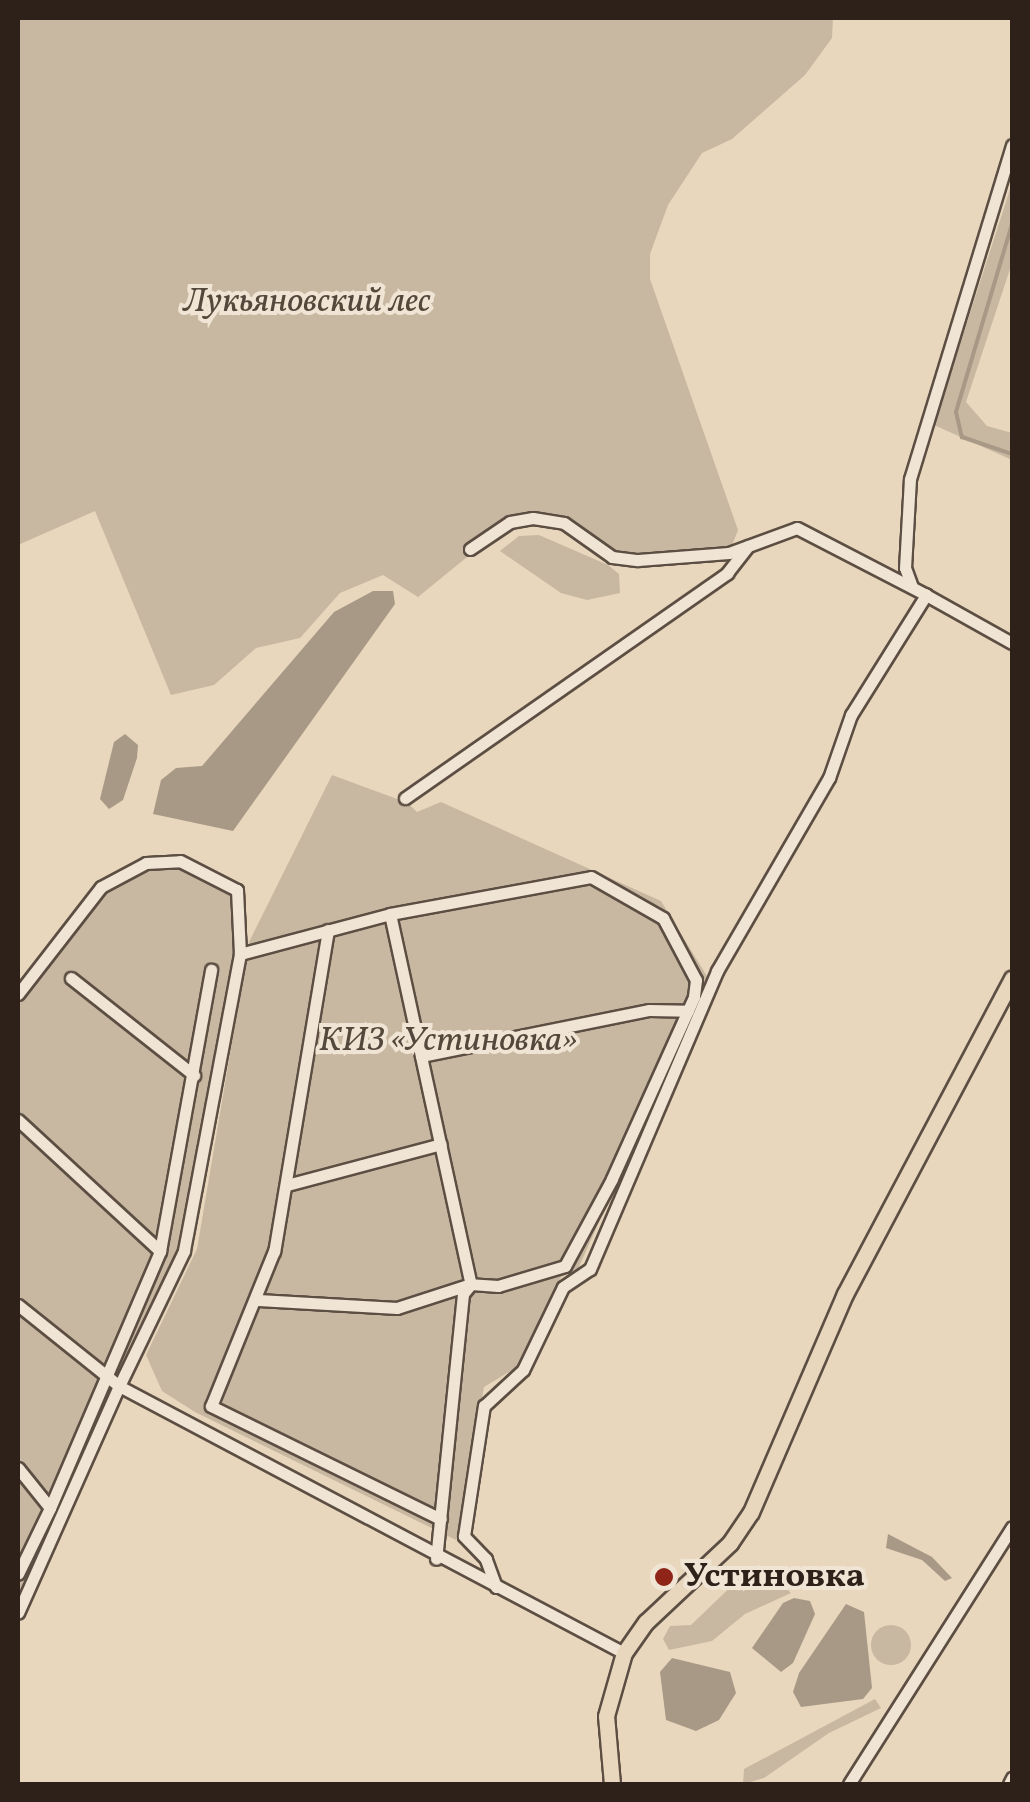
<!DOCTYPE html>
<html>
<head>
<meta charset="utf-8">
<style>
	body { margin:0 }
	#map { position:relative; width:1030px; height:1802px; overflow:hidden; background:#e8d7bd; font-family:Vollkorn,serif }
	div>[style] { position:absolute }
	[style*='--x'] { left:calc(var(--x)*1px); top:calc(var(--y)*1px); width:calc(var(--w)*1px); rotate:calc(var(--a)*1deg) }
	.green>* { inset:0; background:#c8b8a1 }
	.round { border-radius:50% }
	.water>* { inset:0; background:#a89986 }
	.stream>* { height:4px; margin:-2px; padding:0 2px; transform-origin:2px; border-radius:2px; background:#a89986 }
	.roads { filter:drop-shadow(2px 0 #5c4e43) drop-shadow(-2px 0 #5c4e43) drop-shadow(0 2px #5c4e43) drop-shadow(0 -2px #5c4e43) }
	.minor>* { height:11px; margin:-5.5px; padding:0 5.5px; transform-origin:5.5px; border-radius:5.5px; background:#f0e5d4 }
	.major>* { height:15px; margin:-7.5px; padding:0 7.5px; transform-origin:7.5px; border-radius:7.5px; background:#e8d7bd }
	.dots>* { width:28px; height:28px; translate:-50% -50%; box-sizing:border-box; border:5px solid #f0e5d4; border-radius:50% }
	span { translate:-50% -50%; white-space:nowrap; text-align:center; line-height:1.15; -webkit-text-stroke:8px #f0e5d4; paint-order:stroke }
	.park-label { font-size:35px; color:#54473c; font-style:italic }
	.poi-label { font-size:35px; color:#2d211a; font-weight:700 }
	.left { translate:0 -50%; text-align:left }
	.frame { position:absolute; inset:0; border:20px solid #2d211a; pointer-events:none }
</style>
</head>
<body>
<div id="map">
	<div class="green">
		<i style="clip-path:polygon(18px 18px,833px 18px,832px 38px,805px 75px,732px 139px,702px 153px,668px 205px,650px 254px,650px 279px,738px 530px,729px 553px,613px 557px,564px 523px,510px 522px,418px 597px,383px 575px,340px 593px,300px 638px,256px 648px,214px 685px,171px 695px,95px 511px,18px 545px)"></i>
		<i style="clip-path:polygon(1012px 183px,1012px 263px,966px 402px,987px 426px,1012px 433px,1012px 460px,934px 425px)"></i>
		<i style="clip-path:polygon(539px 535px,608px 565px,619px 574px,620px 593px,587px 600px,561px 593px,500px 551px,519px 536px)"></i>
		<i style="clip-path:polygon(332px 775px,408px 803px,417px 812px,441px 802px,661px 901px,708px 978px,578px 1269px,561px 1277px,517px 1367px,484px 1387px,456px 1540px,195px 1412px,162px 1391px,146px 1355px,197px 1249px,249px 942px)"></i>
		<i style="clip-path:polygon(180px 861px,237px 890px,240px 947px,184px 1251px,18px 1613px,18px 996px,101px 887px,146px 863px)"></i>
		<i style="clip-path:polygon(743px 1575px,781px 1583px,791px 1593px,745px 1614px,712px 1641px,669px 1650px,663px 1639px,670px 1626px,691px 1625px)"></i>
		<i class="round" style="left:871px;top:1625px;width:40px;height:40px"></i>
		<i style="clip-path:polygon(875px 1699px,881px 1708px,829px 1733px,764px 1778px,743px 1784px,744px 1769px)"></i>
	</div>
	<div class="water">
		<i style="clip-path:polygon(373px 591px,393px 591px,395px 604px,233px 831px,153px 814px,161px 780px,176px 768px,202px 766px,334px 612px)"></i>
		<i style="clip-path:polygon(125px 734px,138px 745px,137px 758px,123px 800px,109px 809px,100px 799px,114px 742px)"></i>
		<i style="clip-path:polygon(888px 1534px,932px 1557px,952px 1578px,945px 1581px,922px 1560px,886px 1548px)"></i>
		<i style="clip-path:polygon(794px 1598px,810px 1601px,815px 1614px,793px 1663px,781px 1672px,752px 1648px,783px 1603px)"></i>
		<i style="clip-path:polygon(846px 1604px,864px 1612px,872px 1688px,863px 1699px,801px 1707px,793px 1692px,799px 1673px)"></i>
		<i style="clip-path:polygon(672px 1658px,730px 1672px,736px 1693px,719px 1720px,696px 1731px,666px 1720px,660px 1672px)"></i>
	</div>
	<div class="stream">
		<i style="--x:1012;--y:224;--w:196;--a:106.6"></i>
		<i style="--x:956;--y:412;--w:26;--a:77"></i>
		<i style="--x:962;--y:437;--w:53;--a:18.8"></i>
	</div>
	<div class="roads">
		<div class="minor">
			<i style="--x:470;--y:549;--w:48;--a:-34"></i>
			<i style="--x:510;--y:522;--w:23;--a:-10"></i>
			<i style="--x:533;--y:518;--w:31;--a:9"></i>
			<i style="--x:564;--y:523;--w:59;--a:35.3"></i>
			<i style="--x:612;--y:557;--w:26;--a:7"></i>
			<i style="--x:638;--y:560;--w:91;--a:-4.4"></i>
			<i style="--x:729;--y:553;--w:72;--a:-20.2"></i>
			<i style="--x:797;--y:528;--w:145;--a:27.4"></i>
			<i style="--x:912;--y:587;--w:20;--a:-110"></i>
			<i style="--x:905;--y:568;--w:89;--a:-86.8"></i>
			<i style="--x:910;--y:479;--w:349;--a:-73"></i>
			<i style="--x:405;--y:798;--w:393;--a:-34.9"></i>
			<i style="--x:727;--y:573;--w:34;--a:-52"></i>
			<i style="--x:390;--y:914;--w:379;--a:77.7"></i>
			<i style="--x:471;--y:1284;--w:13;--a:129"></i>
			<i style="--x:463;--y:1294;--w:266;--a:95.8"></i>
			<i style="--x:328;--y:930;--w:326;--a:99.5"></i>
			<i style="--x:274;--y:1251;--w:167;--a:112.1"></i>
			<i style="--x:211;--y:1406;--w:256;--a:26.2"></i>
			<i style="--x:240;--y:954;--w:155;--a:-14.9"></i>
			<i style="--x:390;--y:914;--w:204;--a:-10.4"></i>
			<i style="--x:591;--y:877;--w:83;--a:29.7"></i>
			<i style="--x:663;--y:918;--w:70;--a:62"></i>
			<i style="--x:696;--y:980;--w:17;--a:97"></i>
			<i style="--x:694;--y:997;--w:200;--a:114.3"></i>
			<i style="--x:612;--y:1179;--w:99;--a:118.4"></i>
			<i style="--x:565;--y:1266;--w:70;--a:163.4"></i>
			<i style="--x:498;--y:1286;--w:27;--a:-176"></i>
			<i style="--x:471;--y:1284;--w:78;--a:162"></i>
			<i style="--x:397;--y:1308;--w:139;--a:-176.7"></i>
			<i style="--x:71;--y:978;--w:157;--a:38.3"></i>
			<i style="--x:18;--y:994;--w:135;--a:-52.2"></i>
			<i style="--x:101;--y:887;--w:51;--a:-28.1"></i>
			<i style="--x:146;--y:863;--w:34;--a:-3"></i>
			<i style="--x:180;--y:861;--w:64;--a:27"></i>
			<i style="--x:237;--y:890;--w:64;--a:87.3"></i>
			<i style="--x:240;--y:954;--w:302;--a:100.7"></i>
			<i style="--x:184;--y:1251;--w:150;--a:115.7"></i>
			<i style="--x:119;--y:1386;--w:571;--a:27.87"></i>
			<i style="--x:421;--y:1056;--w:233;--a:-11.4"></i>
			<i style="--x:649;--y:1010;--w:39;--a:1"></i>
			<i style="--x:18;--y:1120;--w:193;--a:42.7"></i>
			<i style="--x:287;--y:1185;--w:159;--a:-14.9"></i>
			<i style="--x:18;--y:1305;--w:129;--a:38.7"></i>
			<i style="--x:119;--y:1386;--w:248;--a:114"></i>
			<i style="--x:18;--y:1468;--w:51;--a:51.3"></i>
			<i style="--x:50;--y:1508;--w:73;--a:115.9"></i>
			<i style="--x:50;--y:1508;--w:280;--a:-66.8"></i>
			<i style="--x:160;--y:1251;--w:286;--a:-79.7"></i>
			<i style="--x:496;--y:1587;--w:30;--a:-110"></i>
			<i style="--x:486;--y:1559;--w:32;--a:-134"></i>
			<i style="--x:464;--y:1536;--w:132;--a:-81.3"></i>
			<i style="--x:484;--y:1406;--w:53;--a:-42.7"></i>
			<i style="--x:523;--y:1370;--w:92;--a:-64.3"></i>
			<i style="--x:563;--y:1287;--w:32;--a:-34"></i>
			<i style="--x:590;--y:1269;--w:324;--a:-66.9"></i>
			<i style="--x:717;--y:971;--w:223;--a:-59.9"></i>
			<i style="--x:829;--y:778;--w:67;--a:-70.8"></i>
			<i style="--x:851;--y:715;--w:142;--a:-58"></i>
			<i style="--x:926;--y:595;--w:98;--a:29.2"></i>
			<i style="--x:849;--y:1784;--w:304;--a:-57.6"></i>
			<i style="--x:1009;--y:1784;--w:7;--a:-63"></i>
		</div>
		<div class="major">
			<i style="--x:612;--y:1784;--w:68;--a:-95"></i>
			<i style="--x:606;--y:1716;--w:66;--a:-74.1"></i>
			<i style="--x:624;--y:1653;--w:38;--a:-55"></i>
			<i style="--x:646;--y:1622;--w:115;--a:-43.2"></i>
			<i style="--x:730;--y:1543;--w:37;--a:-56"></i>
			<i style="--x:751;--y:1512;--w:237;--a:-66.7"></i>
			<i style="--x:845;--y:1294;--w:357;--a:-62.1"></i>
		</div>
	</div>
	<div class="dots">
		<i style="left:664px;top:1577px;background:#8f2418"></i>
	</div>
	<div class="park-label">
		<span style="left:307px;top:302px">Лукьяновский лес</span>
		<span style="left:448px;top:1041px">КИЗ «Устиновка»</span>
	</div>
	<div class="poi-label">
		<span class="left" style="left:684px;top:1577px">Устиновка</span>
	</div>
	<div class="frame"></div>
</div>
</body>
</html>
